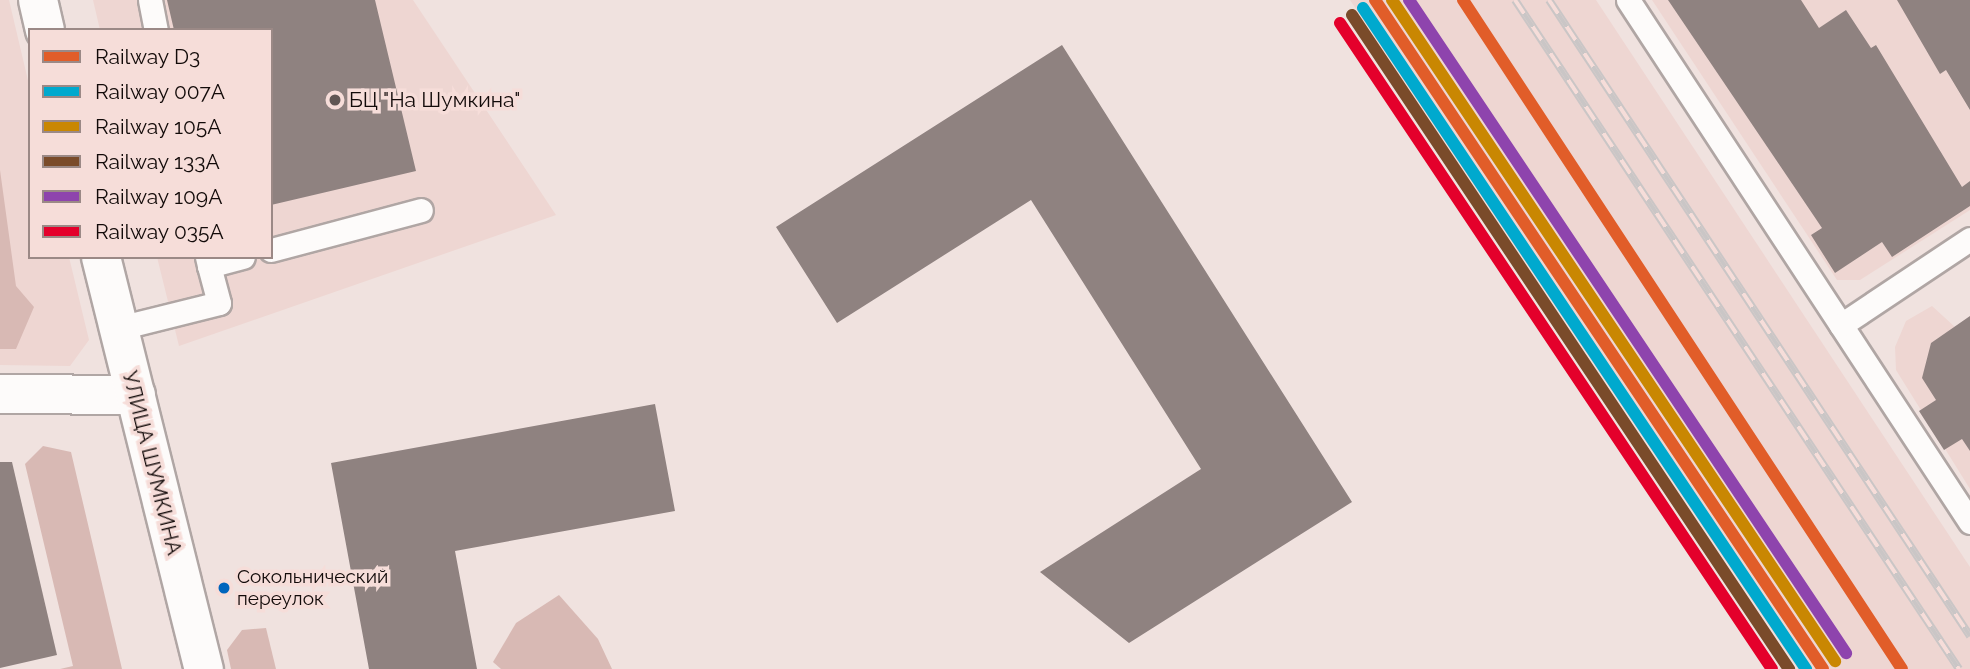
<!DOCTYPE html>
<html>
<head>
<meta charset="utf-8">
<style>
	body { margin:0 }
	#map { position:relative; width:1970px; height:669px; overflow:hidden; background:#f0e2df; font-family:Raleway,sans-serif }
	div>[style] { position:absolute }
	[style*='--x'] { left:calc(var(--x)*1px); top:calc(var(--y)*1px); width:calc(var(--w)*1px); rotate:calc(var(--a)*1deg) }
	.built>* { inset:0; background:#eed6d2 }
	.forest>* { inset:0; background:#d8b9b4 }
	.building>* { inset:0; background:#8f8280 }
	.roads { filter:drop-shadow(2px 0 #b0a6a4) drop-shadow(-2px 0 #b0a6a4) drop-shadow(0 2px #b0a6a4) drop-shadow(0 -2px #b0a6a4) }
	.service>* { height:23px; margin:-11.5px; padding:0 11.5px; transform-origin:11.5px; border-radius:11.5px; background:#fdfbfa }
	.minor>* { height:38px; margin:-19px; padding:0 19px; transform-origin:19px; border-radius:19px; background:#fdfbfa }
	.tertiary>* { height:38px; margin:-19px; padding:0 19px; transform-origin:19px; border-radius:19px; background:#fdfbfa }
	.rail>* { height:8px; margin-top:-4px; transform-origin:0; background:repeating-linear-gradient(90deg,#f6ddd9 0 16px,#cac6c6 0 32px); box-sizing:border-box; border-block:2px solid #cac6c6 }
	.rail-1>* { height:12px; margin:-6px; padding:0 6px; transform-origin:6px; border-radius:6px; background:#e15d29 }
	.rail-2>* { height:12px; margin:-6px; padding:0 6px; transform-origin:6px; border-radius:6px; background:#00a9ce }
	.rail-3>* { height:12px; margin:-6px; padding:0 6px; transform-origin:6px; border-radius:6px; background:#c98702 }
	.rail-4>* { height:12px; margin:-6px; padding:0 6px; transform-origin:6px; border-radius:6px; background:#7a4b2a }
	.rail-5>* { height:12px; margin:-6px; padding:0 6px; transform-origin:6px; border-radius:6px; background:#8e44ad }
	.rail-6>* { height:12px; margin:-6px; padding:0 6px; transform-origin:6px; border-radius:6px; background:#e4002b }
	.dots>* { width:19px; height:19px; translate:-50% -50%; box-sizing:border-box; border:4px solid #f6ddd9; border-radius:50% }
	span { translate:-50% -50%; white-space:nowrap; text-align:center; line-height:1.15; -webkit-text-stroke:7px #f6ddd9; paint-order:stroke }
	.bus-label { font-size:19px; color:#120a09 }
	.left { translate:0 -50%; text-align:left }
	.poi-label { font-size:21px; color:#120a09 }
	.street-label { font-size:21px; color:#120a09 }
	.legend { position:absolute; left:28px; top:28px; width:245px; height:231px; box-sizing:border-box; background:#f6ddd9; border:2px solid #9b8986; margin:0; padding:9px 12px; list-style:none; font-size:21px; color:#120a09 }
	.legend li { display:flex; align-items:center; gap:14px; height:35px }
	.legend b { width:35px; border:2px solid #9b8986 }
</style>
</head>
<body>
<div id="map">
	<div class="built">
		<i style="clip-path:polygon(0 0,9px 0,30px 89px,30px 257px,69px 257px,89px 340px,70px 366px,0 365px)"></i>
		<i style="clip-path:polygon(93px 0,413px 0,556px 215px,179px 346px,157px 257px,271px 257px,271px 30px,100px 30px)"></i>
		<i style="clip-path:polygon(1350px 0,1596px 0,1970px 567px,1970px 669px,1798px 669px)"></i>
		<i style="clip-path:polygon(1652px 0,1970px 0,1970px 210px,1860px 280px,1837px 280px)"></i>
		<i style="clip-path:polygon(1932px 306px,1955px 327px,1970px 316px,1970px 489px,1896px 370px,1895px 347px,1906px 321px)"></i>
	</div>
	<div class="forest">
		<i style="clip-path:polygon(0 170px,16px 286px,34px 307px,16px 349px,0 349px)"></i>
		<i style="clip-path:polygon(43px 446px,71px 452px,122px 669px,60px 669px,73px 666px,25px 464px)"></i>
		<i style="clip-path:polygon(559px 595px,598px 639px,612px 669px,501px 669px,493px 662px,516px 623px)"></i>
		<i style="clip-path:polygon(266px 628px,276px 669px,231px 669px,227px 650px,242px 630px)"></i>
	</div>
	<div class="building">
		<i style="clip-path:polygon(167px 0,375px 0,416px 171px,271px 205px,271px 30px,174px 30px)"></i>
		<i style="clip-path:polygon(1668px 0,1801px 0,1819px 28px,1846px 10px,1871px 48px,1876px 45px,1962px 187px,1970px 181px,1970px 206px,1892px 257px,1882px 242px,1835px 273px,1811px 235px,1822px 228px)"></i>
		<i style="clip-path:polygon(1897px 0,1970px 0,1970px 110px,1946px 70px,1940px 74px)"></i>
		<i style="clip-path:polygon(1062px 45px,1352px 502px,1129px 643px,1040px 572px,1201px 469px,1031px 200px,837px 323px,776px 227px)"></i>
		<i style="clip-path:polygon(1970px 316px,1970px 451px,1962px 439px,1944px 450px,1919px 411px,1936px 400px,1922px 378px,1931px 343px)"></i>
		<i style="clip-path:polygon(655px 404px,675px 511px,455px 551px,477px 669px,369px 669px,331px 463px)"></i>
		<i style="clip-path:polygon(0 462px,12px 462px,57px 655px,0 668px)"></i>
	</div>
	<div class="roads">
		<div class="service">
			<i style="--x:150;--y:0;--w:31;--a:79"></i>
			<i style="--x:1628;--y:0;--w:624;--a:56.77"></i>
			<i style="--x:271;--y:250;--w:155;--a:-14.9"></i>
			<i style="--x:207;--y:257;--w:9;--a:77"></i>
			<i style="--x:209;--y:266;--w:35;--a:-15"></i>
			<i style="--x:1841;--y:325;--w:155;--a:-33.7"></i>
			<i style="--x:119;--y:328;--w:103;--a:-14"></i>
			<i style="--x:219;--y:303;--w:38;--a:-105"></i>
		</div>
		<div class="minor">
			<i style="--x:0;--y:394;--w:136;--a:0.4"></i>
		</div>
		<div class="tertiary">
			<i style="--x:38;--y:0;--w:31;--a:77"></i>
			<i style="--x:101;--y:257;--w:425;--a:76"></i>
		</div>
	</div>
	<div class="rail">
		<i style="--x:1515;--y:0;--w:803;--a:56.43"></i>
		<i style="--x:1549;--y:0;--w:763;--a:56.5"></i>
	</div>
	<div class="rail-1">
		<i style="--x:1375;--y:0;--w:805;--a:56.19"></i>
		<i style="--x:1463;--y:0;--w:800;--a:56.73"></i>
	</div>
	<div class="rail-2">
		<i style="--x:1363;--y:8;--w:796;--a:56.17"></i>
	</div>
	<div class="rail-3">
		<i style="--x:1392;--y:0;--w:796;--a:56.17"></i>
	</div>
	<div class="rail-4">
		<i style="--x:1352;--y:15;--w:787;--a:56.25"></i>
	</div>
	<div class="rail-5">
		<i style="--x:1409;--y:0;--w:786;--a:56.21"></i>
	</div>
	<div class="rail-6">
		<i style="--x:1340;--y:23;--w:777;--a:56.23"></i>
	</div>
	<div class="dots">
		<i style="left:335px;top:100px;background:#605654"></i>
		<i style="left:224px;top:588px;background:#0065bd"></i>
	</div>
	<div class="bus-label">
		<span class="left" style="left:237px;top:588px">Сокольнический<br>переулок</span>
	</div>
	<div class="poi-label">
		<span class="left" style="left:349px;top:100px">БЦ "На Шумкина"</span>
	</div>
	<div class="street-label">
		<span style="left:152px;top:463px;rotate:76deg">УЛИЦА ШУМКИНА</span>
	</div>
	<ul class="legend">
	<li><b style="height:9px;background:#e15d29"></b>Railway D3</li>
	<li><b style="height:9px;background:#00a9ce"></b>Railway 007А</li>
	<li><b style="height:9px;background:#c98702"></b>Railway 105А</li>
	<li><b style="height:9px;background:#7a4b2a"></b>Railway 133А</li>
	<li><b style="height:9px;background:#8e44ad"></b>Railway 109А</li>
	<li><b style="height:9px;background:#e4002b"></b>Railway 035А</li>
	</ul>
</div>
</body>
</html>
